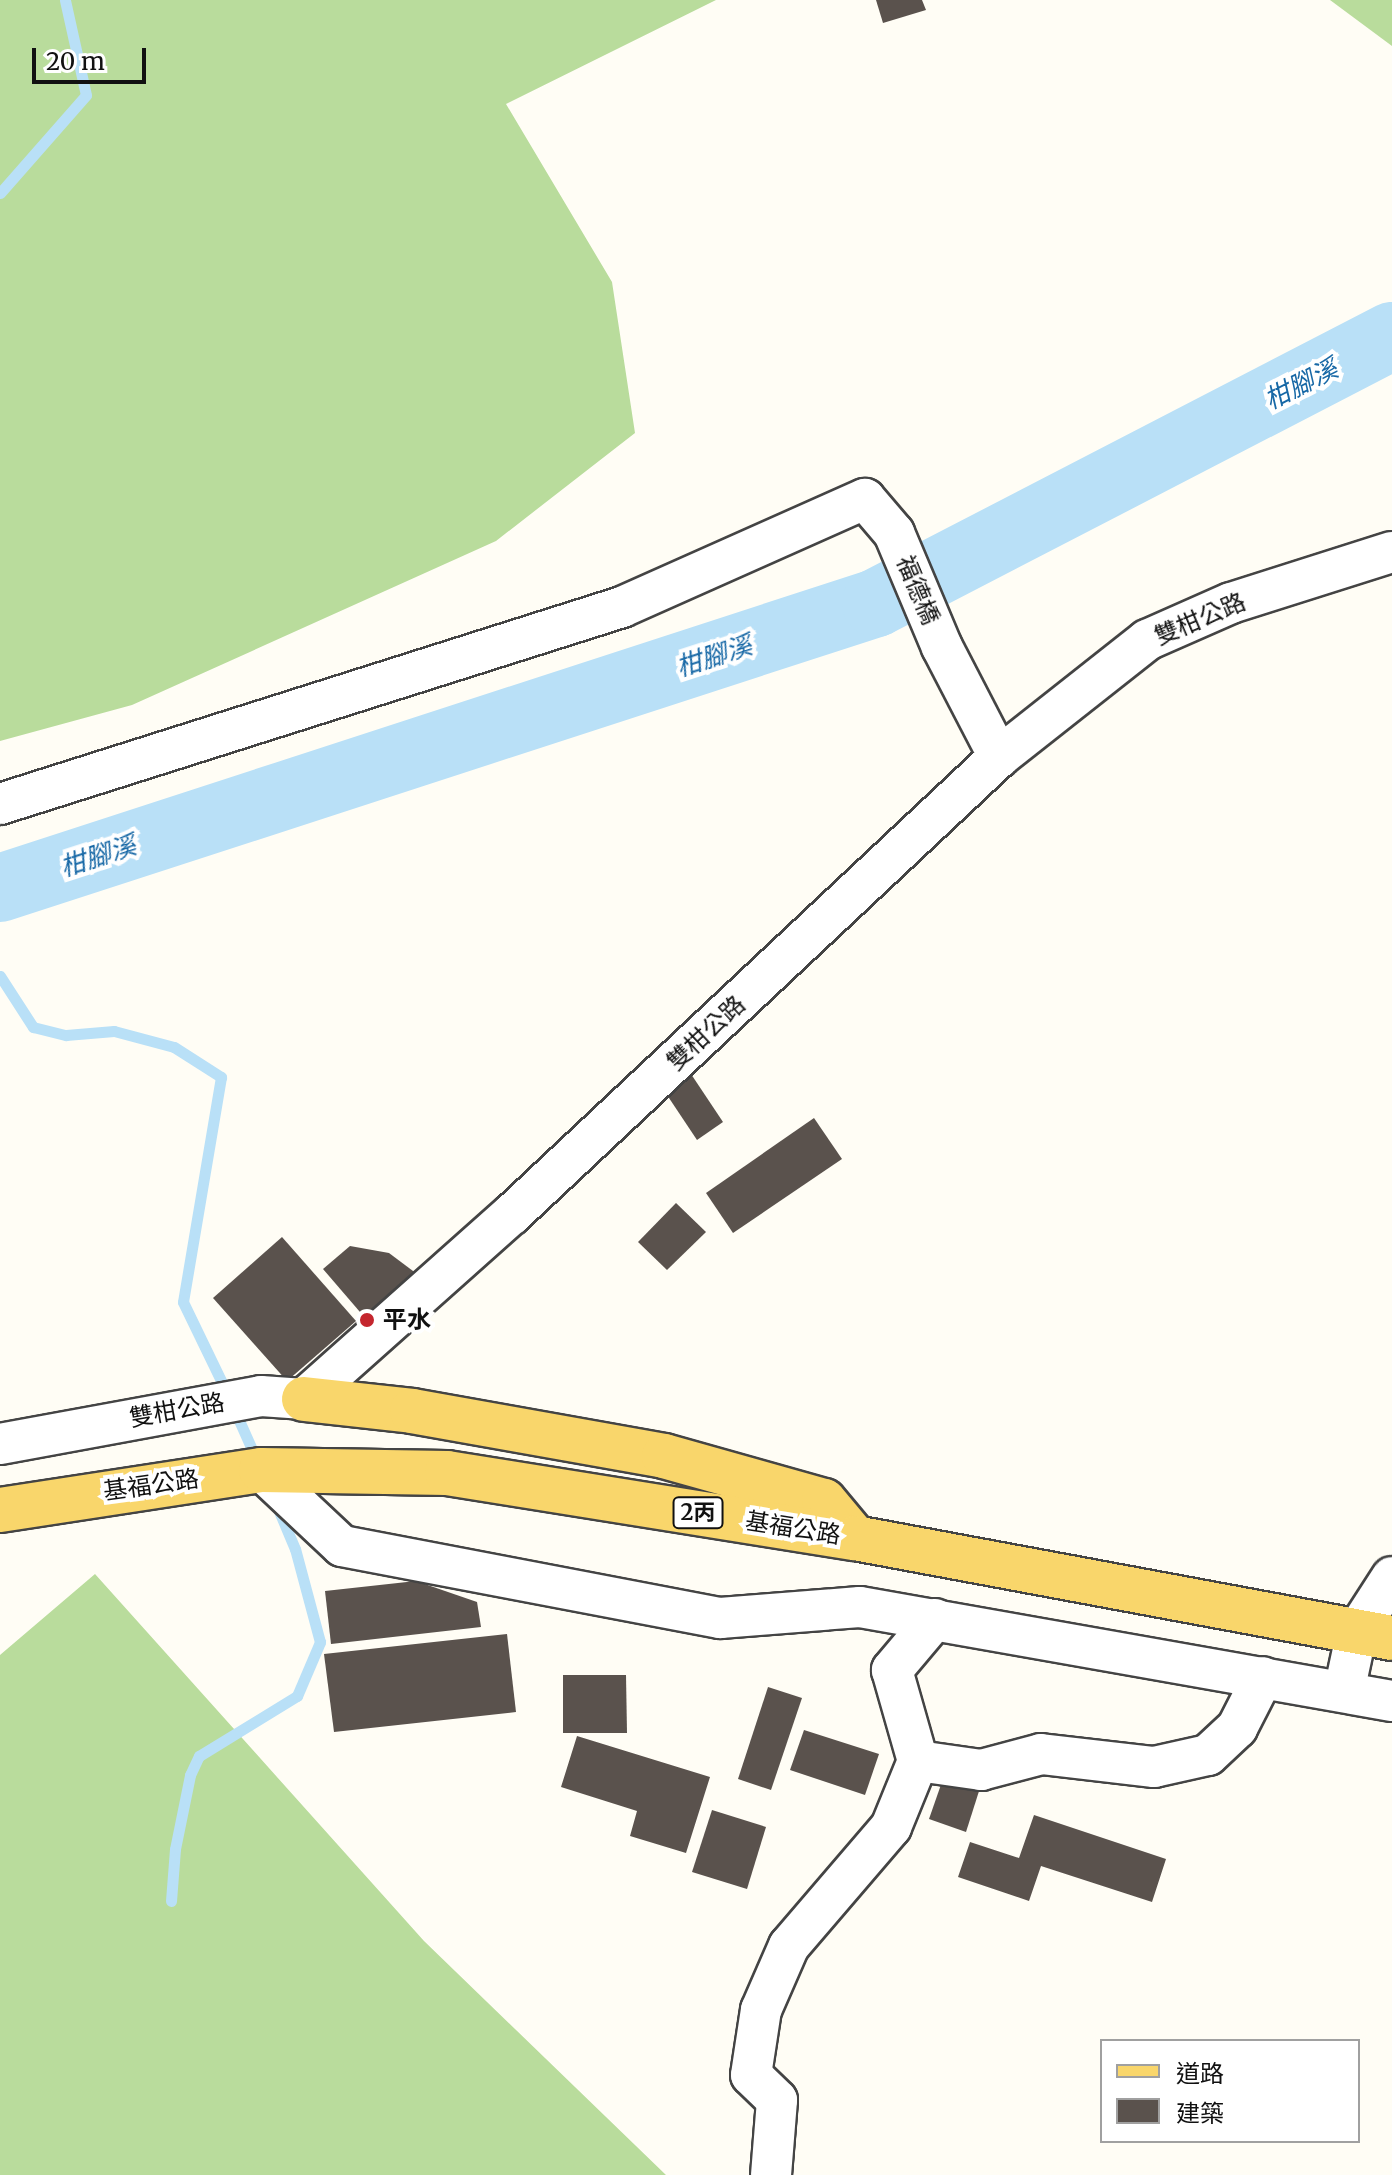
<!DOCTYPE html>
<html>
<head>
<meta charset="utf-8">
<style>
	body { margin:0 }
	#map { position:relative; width:1392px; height:2175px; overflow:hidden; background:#fffdf5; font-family:Merriweather,"Noto Sans TC",serif }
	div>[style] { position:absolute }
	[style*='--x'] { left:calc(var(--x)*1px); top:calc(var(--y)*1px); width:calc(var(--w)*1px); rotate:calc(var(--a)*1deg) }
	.forest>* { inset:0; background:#b9dc9c }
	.stream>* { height:11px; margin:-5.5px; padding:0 5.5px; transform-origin:5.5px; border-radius:5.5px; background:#b9e0f7 }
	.river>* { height:68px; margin:-34px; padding:0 34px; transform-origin:34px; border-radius:34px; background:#b9e0f7 }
	.building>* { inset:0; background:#5a524d }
	.roads { filter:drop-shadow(2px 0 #444) drop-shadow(-2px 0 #444) drop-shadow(0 2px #444) drop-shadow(0 -2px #444) }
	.minor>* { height:40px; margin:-20px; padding:0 20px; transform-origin:20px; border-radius:20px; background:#fff }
	.major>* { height:44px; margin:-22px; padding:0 22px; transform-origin:22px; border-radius:22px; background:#f9d66b }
	.dots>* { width:22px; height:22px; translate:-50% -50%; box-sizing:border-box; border:4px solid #fff; border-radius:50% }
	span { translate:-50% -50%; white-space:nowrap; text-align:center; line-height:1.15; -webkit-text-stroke:8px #fff; paint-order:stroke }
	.shield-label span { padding:2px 6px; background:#fff; border:2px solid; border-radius:6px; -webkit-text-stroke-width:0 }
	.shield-label { font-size:22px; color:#111; font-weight:700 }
	.street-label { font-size:24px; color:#111 }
	.poi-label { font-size:24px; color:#111; font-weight:700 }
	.left { translate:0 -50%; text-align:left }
	.water-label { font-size:26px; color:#1768a6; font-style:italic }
	.legend { position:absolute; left:1100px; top:2039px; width:260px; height:104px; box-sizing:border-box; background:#fff; border:2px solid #a0a0a0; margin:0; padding:10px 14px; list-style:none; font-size:24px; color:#111 }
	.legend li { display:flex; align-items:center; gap:16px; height:40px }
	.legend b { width:40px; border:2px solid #a0a0a0 }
	.scale { position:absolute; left:32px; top:48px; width:114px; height:36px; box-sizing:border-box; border:4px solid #111; border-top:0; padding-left:10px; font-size:24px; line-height:28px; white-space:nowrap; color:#111; -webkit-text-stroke:6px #fff; paint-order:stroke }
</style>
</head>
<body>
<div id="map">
	<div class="forest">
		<i style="clip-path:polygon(0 0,716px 0,506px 104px,612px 282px,635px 433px,496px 541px,132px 705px,0 741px)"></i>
		<i style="clip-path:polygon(1330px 0,1392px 0,1392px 46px)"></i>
		<i style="clip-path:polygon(95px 1574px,424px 1941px,666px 2175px,0 2175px,0 1655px)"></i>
	</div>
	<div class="stream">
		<i style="--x:0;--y:193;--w:130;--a:-48.7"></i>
		<i style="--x:86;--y:95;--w:97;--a:-102.5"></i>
		<i style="--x:0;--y:976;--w:61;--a:57.1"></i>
		<i style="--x:33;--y:1027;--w:34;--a:14"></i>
		<i style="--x:66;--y:1035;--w:48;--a:-4.8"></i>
		<i style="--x:114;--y:1031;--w:62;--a:14.9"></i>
		<i style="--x:174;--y:1047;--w:56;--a:32.6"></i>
		<i style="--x:221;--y:1077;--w:228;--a:99.6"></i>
		<i style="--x:183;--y:1302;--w:101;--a:64.2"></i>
		<i style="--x:234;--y:1409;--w:59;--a:66"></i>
		<i style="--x:171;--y:1901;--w:52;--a:-85.6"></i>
		<i style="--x:175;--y:1849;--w:76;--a:-78.5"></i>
		<i style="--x:190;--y:1775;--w:21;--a:-65"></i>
		<i style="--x:199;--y:1756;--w:115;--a:-31.5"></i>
		<i style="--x:297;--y:1696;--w:59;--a:-66.9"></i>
		<i style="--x:320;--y:1642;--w:96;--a:-105"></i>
		<i style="--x:295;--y:1549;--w:49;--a:-112.9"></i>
	</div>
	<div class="river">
		<i style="--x:0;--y:888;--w:921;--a:-18.02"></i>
		<i style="--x:876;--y:603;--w:581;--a:-27.36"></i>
	</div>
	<div class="building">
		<i style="clip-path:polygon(876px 0,922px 0,926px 10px,883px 23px)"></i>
		<i style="clip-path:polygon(683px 1062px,723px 1122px,697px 1140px,657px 1080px)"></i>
		<i style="clip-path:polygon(814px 1118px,842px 1159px,733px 1233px,706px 1193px)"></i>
		<i style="clip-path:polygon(676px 1203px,706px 1232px,667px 1270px,638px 1242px)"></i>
		<i style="clip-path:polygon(282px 1237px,356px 1321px,287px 1381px,213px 1298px)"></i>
		<i style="clip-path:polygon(350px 1246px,389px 1253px,417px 1274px,366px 1319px,323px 1269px)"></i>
		<i style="clip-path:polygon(416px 1581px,477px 1602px,481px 1627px,331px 1644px,325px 1591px)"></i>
		<i style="clip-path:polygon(507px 1634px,516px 1712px,334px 1732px,324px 1654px)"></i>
		<i style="clip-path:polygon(563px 1675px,626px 1675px,627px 1733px,563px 1733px)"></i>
		<i style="clip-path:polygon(768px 1687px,802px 1698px,771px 1790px,738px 1779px)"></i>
		<i style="clip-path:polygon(804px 1730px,879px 1754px,865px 1795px,790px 1770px)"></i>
		<i style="clip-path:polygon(577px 1736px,710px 1777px,686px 1853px,630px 1836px,637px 1811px,561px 1787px)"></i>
		<i style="clip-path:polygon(944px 1776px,980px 1788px,966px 1832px,929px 1819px)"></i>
		<i style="clip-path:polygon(712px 1810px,766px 1827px,747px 1889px,692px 1872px)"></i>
		<i style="clip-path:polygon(1034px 1815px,1166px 1859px,1152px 1902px,1041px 1866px,1029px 1901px,958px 1877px,970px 1842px,1019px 1858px)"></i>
	</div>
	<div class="roads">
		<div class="minor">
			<i style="--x:0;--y:804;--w:652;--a:-17.57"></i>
			<i style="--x:622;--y:607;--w:266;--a:-24"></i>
			<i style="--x:865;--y:499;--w:45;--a:49.5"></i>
			<i style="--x:894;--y:533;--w:124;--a:67.2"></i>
			<i style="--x:942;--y:647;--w:124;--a:62.6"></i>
			<i style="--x:0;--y:1444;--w:265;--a:-10.4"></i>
			<i style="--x:261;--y:1396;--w:43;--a:4"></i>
			<i style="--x:304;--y:1399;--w:278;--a:-41.7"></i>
			<i style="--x:512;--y:1214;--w:668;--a:-43.18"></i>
			<i style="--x:999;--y:757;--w:189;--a:-38.3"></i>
			<i style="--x:1147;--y:640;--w:92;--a:-23.8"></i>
			<i style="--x:1231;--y:603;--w:169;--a:-17.6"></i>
			<i style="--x:261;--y:1470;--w:111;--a:43.2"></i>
			<i style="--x:342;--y:1546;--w:385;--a:10.8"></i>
			<i style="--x:720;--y:1618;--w:140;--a:-4.5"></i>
			<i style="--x:860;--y:1607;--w:540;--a:10.02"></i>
			<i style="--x:935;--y:1619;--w:67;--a:130.1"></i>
			<i style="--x:892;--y:1670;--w:95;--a:74.1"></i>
			<i style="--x:918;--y:1761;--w:64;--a:8.1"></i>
			<i style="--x:981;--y:1770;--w:62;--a:-14.9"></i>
			<i style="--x:1041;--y:1754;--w:114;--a:6.6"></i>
			<i style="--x:1154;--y:1767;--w:55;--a:-12.5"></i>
			<i style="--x:1208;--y:1755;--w:40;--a:-43"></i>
			<i style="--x:1237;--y:1728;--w:57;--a:-63"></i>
			<i style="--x:1344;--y:1692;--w:62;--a:-78"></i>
			<i style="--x:1357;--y:1631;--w:64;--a:-57.1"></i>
			<i style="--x:771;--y:2175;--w:75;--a:-85.4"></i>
			<i style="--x:777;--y:2100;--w:36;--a:-136"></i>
			<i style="--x:751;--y:2075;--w:66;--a:-81.3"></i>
			<i style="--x:761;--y:2010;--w:70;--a:-66.4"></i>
			<i style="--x:789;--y:1946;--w:157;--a:-49.4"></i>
			<i style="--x:891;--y:1827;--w:71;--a:-67.8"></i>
		</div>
		<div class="major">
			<i style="--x:304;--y:1399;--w:109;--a:6.3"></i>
			<i style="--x:412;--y:1411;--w:256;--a:10.1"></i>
			<i style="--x:664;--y:1456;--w:166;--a:15.7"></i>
			<i style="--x:824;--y:1501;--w:48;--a:50"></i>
			<i style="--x:0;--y:1510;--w:264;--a:-8.7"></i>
			<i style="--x:261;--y:1470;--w:186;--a:0.9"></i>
			<i style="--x:447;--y:1473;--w:413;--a:9.1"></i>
			<i style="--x:855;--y:1538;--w:546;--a:10.55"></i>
		</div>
	</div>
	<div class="dots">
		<i style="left:367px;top:1320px;background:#c4262e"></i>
	</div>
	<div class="shield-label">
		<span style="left:698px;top:1513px">2丙</span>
	</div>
	<div class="street-label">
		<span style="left:918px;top:590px;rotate:67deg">福德橋</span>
		<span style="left:1200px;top:619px;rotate:-23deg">雙柑公路</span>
		<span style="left:706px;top:1033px;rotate:-43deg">雙柑公路</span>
		<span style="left:177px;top:1410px;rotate:-10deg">雙柑公路</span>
		<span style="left:151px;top:1485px;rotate:-8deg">基福公路</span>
		<span style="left:793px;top:1528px;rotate:9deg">基福公路</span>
	</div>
	<div class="poi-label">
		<span class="left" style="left:383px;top:1320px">平水</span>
	</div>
	<div class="water-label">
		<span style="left:1301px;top:384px;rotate:-27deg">柑腳溪</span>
		<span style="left:714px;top:656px;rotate:-18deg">柑腳溪</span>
		<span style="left:98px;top:856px;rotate:-18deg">柑腳溪</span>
	</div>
	<ul class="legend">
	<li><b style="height:10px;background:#f9d66b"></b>道路</li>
	<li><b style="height:22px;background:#5a524d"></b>建築</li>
	</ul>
	<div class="scale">20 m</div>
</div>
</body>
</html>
